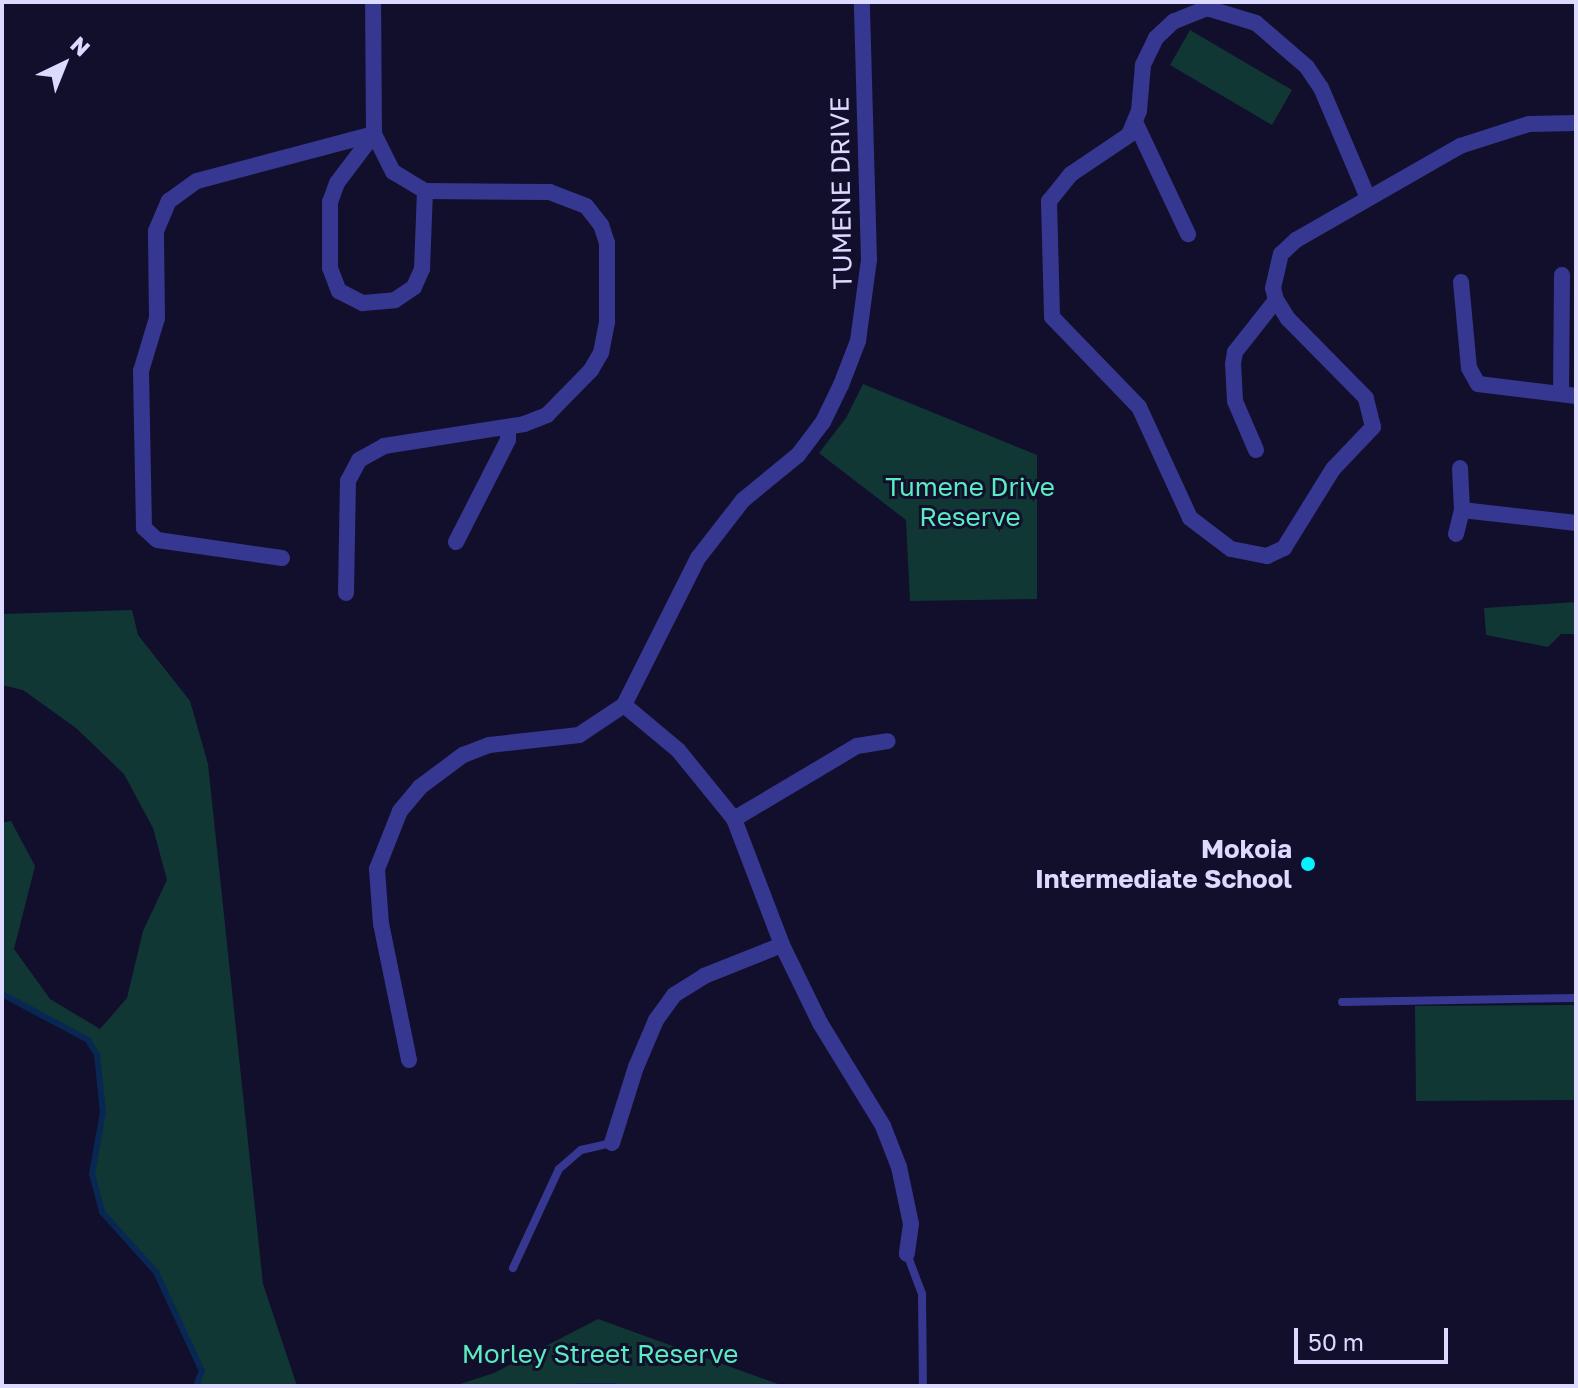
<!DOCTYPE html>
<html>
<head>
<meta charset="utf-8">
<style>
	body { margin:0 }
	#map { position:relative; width:1578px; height:1388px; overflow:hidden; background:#120f2d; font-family:"Golos Text",sans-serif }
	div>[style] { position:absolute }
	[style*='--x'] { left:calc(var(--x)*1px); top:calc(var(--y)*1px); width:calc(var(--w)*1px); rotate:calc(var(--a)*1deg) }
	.green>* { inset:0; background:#113734 }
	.stream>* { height:6px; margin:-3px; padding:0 3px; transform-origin:3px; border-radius:3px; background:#082753 }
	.lane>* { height:8px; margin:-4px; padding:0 4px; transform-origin:4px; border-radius:4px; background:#363790 }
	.street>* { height:16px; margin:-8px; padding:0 8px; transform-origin:8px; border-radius:8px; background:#363790 }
	.dots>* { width:22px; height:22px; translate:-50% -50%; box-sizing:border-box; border:4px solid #120f2d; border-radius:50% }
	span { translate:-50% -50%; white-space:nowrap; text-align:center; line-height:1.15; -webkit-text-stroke:6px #120f2d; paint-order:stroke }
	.street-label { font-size:26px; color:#dddaff }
	.park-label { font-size:26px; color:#5aebc0 }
	.poi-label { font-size:26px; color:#dddaff; font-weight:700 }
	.right { translate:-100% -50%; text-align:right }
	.frame { position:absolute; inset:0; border:4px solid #dddaff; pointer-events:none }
	.north { position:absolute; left:24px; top:24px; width:80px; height:80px; -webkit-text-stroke:6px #120f2d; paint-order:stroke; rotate:43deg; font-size:22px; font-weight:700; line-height:32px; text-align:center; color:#dddaff }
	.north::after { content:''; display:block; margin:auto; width:28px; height:36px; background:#dddaff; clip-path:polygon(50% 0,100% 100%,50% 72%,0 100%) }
	.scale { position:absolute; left:1294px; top:1328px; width:154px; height:36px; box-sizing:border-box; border:4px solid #dddaff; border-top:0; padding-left:10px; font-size:24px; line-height:28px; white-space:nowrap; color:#dddaff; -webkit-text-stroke:6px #120f2d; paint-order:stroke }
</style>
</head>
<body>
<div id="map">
	<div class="green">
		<i style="clip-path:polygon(1190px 30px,1292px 90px,1272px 125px,1170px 65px)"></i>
		<i style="clip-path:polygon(863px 384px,1037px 455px,1037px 599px,910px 601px,906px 520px,819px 453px,846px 418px)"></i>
		<i style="clip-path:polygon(1576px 602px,1576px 634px,1561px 634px,1548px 647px,1486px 635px,1484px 608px)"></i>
		<i style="clip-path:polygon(132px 610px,138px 635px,190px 701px,208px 764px,263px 1284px,297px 1386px,196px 1386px,202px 1371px,156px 1272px,102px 1212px,92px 1174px,103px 1112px,97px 1055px,88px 1040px,2px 994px,2px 823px,11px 821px,35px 866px,14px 949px,50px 999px,100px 1029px,127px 998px,143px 931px,167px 880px,153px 828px,124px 774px,76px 728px,23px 690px,2px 685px,2px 614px)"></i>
		<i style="clip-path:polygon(1576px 1005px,1576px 1100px,1416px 1101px,1415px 1006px)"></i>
		<i style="clip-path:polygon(598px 1319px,778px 1384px,780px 1386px,454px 1386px,494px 1373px)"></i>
	</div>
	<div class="stream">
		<i style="--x:2;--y:994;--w:98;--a:28.1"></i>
		<i style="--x:88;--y:1040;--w:17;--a:59"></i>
		<i style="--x:97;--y:1055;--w:57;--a:84"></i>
		<i style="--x:103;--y:1112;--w:63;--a:100.1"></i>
		<i style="--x:92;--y:1174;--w:39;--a:75"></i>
		<i style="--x:102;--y:1212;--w:81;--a:48"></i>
		<i style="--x:156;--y:1272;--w:109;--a:65.1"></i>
		<i style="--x:202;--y:1371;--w:16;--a:112"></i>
		<i style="--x:578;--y:1386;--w:37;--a:0"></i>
	</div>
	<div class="lane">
		<i style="--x:1342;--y:1002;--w:234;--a:-1"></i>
		<i style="--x:907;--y:1254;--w:43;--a:69.4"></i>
		<i style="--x:922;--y:1294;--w:92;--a:89.4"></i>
		<i style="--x:513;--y:1268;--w:109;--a:-65.1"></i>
		<i style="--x:559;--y:1169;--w:29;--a:-41"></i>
		<i style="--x:581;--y:1150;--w:31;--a:-13"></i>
	</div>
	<div class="street">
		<i style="--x:1136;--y:124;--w:122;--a:64.7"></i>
		<i style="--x:374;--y:134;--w:61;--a:127.1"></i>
		<i style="--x:337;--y:183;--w:20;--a:110"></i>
		<i style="--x:330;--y:202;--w:66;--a:90"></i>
		<i style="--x:330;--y:268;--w:25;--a:69"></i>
		<i style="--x:339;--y:291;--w:27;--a:27"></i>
		<i style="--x:363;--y:303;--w:32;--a:-5"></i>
		<i style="--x:395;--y:300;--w:23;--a:-34"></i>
		<i style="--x:414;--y:287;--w:20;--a:-66"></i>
		<i style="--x:422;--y:269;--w:78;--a:-87.8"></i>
		<i style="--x:1368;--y:198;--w:120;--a:-113.1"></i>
		<i style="--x:1321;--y:88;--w:25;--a:-124"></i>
		<i style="--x:1307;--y:67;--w:67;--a:-139.2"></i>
		<i style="--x:1256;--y:23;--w:51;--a:-163"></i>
		<i style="--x:1207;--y:8;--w:35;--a:158"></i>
		<i style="--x:1174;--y:21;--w:25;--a:137"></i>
		<i style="--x:1156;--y:38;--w:30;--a:116"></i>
		<i style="--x:1143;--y:65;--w:46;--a:95"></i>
		<i style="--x:1139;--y:111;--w:26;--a:113"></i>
		<i style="--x:1129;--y:135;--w:70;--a:146.1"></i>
		<i style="--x:1071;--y:174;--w:35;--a:129"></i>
		<i style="--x:1049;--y:201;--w:116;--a:88.5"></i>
		<i style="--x:1052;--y:317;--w:125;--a:46"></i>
		<i style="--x:1139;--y:407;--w:122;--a:65.3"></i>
		<i style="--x:1190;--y:518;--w:51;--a:37.1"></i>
		<i style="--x:1231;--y:549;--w:37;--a:11"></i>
		<i style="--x:1267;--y:556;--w:19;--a:-25"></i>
		<i style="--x:1284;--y:548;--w:93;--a:-58.2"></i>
		<i style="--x:1333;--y:469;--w:58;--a:-46.4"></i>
		<i style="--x:1373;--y:427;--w:30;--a:-104"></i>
		<i style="--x:1366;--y:398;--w:111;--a:-134.6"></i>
		<i style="--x:1288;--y:319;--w:22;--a:-122"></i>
		<i style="--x:1276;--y:300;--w:12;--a:-104"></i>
		<i style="--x:1273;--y:288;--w:35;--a:-77"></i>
		<i style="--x:1281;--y:254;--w:21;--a:-43"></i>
		<i style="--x:1296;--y:240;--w:189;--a:-29.8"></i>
		<i style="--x:1460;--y:146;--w:72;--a:-17.7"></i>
		<i style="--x:1529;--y:124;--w:47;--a:-1.2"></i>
		<i style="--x:1461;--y:282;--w:86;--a:84.7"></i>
		<i style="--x:1469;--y:368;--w:18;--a:61"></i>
		<i style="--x:1478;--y:384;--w:99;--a:7"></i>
		<i style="--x:1561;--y:394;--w:119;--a:-89.5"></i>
		<i style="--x:1256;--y:450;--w:53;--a:-113.2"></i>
		<i style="--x:1235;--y:401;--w:37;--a:-93"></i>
		<i style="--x:1233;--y:364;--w:12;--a:-81"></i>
		<i style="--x:1235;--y:352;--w:66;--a:-51.7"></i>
		<i style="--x:1462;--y:510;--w:115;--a:6.5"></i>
		<i style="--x:1456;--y:534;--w:25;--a:-76"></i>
		<i style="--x:1462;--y:510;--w:42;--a:-92.7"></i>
		<i style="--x:456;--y:542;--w:114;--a:-63"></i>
		<i style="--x:508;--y:440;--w:13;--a:-90"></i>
		<i style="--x:282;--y:558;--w:126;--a:-171.8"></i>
		<i style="--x:157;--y:540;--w:18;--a:-137"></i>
		<i style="--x:144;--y:528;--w:157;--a:-91.1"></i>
		<i style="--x:141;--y:371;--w:55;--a:-73.2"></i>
		<i style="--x:157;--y:318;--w:87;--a:-90.7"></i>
		<i style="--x:156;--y:231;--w:33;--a:-67"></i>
		<i style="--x:169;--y:201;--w:34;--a:-36"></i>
		<i style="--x:197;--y:181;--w:183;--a:-14.9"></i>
		<i style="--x:374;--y:134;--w:132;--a:-90.4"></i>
		<i style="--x:346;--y:593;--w:112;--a:-89"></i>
		<i style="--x:348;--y:481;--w:24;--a:-62"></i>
		<i style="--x:359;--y:460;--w:29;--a:-29"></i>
		<i style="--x:384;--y:446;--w:142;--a:-8.9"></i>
		<i style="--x:524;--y:424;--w:25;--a:-21"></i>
		<i style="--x:547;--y:415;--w:63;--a:-45.6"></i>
		<i style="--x:591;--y:370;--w:20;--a:-60"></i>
		<i style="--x:601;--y:353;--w:33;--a:-79"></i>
		<i style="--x:607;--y:321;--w:78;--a:-90"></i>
		<i style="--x:607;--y:243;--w:19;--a:-108"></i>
		<i style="--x:601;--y:225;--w:24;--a:-128"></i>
		<i style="--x:586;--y:206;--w:39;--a:-159"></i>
		<i style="--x:550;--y:192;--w:125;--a:-179.5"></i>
		<i style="--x:425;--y:191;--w:37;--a:-149"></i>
		<i style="--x:393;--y:172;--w:42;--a:-116.6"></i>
		<i style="--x:624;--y:705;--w:70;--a:39.8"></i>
		<i style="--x:678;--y:750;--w:89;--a:50.9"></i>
		<i style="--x:734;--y:819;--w:135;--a:69.1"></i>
		<i style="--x:782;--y:945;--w:87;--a:64"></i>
		<i style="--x:820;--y:1023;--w:121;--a:58.5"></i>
		<i style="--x:883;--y:1126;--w:44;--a:68.7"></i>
		<i style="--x:899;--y:1167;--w:58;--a:78.1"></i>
		<i style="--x:911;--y:1224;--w:30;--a:98"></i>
		<i style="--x:734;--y:819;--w:143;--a:-30.7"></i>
		<i style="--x:857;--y:746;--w:31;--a:-9"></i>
		<i style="--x:409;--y:1060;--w:139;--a:-101.6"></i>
		<i style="--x:381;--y:924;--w:55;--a:-94.2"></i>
		<i style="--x:377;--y:869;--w:62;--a:-68.4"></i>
		<i style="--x:400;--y:811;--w:31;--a:-50"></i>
		<i style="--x:420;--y:787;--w:54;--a:-36.7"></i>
		<i style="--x:463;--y:755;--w:28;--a:-21"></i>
		<i style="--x:489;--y:745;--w:91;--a:-6.3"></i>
		<i style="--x:579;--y:735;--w:54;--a:-33.7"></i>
		<i style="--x:624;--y:705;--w:165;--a:-63.3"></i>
		<i style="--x:698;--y:558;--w:73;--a:-52.2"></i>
		<i style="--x:743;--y:500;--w:71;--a:-39.3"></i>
		<i style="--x:798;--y:455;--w:41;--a:-52.9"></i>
		<i style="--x:823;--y:422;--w:41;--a:-64.1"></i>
		<i style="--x:841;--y:385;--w:47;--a:-68.9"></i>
		<i style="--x:858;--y:341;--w:82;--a:-82.3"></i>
		<i style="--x:869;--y:260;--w:258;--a:-91.6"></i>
		<i style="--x:612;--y:1143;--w:80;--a:-72.5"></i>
		<i style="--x:636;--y:1067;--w:51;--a:-66.9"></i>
		<i style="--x:656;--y:1020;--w:31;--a:-54"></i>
		<i style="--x:674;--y:995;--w:36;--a:-32"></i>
		<i style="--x:704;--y:976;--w:84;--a:-21.7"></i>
	</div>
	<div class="dots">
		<i style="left:1308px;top:864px;background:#06f2ff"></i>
	</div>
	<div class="street-label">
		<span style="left:841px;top:193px;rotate:-91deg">TUMENE DRIVE</span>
	</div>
	<div class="park-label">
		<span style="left:970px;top:502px">Tumene Drive<br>Reserve</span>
		<span style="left:600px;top:1354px">Morley Street Reserve</span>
	</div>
	<div class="poi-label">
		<span class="right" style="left:1292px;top:864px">Mokoia<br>Intermediate School</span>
	</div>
	<div class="frame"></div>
	<div class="north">N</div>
	<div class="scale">50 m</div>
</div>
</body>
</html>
